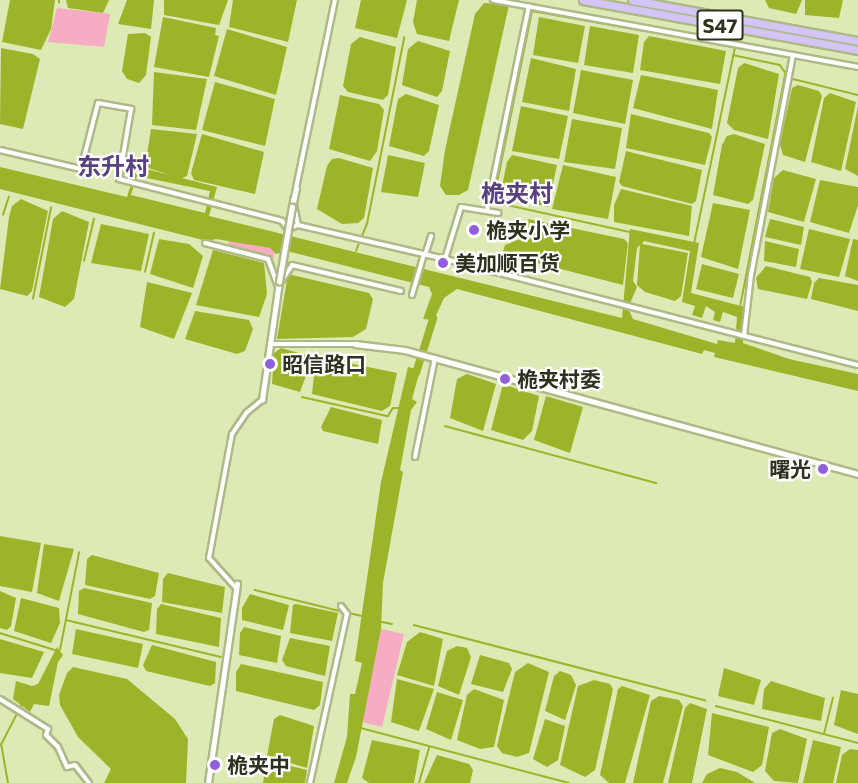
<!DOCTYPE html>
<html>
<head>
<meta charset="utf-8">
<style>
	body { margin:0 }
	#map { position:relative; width:858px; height:783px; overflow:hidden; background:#ddeab5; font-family:Commissioner,"Noto Sans SC",sans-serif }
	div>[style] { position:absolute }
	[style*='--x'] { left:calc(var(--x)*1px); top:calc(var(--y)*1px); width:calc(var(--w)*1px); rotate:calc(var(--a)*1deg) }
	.green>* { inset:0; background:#f6acc3 }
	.water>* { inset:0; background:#9cb429 }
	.stream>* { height:1.5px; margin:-0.75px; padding:0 0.75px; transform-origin:0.75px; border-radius:0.75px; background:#9cb429 }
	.river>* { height:8px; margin:-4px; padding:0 4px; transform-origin:4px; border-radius:4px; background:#9cb429 }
	.roads { filter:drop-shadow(2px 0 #adb986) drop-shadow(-2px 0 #adb986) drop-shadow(0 2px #adb986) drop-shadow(0 -2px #adb986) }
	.minor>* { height:4px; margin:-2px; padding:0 2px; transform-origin:2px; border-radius:2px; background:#fff }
	.tertiary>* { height:4.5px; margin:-2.25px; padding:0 2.25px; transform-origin:2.25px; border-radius:2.25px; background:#fff }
	.motorway>* { height:7px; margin:-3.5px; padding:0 3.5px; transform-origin:3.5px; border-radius:3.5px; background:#d5c4f7 }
	.bridges { filter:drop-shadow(2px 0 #adb986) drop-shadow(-2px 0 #adb986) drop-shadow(0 2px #adb986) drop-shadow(0 -2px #adb986) }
	.tertiary-bridge>* { height:4.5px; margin:-2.25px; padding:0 2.25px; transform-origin:2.25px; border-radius:2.25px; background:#fff }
	.dots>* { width:16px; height:16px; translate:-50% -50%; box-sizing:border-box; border:3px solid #fff; border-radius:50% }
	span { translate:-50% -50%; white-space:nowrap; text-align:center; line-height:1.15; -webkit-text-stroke:4.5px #fff; paint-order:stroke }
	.shield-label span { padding:2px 4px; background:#fff; border:2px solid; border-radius:4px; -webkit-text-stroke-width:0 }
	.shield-label { font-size:20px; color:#2d321e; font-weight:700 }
	.poi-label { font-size:21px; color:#2d321e; font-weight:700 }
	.left { translate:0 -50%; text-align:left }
	.right { translate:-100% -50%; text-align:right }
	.quarter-label { font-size:24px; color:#58417e; font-weight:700 }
</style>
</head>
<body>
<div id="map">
	<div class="green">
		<i style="clip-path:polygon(57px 8px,110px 14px,104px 47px,48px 42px)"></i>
		<i style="clip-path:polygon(229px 240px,270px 248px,275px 251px,273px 260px,228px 246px)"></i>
		<i style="clip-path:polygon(381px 629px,404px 634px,382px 727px,362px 722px)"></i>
	</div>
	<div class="water">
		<i style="clip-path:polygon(10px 0,55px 0,51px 29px,41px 50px,2px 42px)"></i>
		<i style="clip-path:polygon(66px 0,109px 0,103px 13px,68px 8px)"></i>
		<i style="clip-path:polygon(127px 0,154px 0,151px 29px,118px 24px)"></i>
		<i style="clip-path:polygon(164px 0,228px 0,219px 25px,164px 15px)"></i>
		<i style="clip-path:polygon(233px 0,297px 0,288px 42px,229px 27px)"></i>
		<i style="clip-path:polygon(361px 0,407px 0,397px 38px,355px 28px)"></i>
		<i style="clip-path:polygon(417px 0,459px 0,449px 41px,417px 34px,413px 22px)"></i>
		<i style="clip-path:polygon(765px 0,802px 0,796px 14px,769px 8px)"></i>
		<i style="clip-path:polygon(805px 0,843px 0,839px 18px,805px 15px)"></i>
		<i style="clip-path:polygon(484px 3px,509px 5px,468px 190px,459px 195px,446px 195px,440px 186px,445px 150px,475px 14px)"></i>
		<i style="clip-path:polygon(163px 17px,216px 28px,215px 35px,219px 36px,209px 77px,154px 67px)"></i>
		<i style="clip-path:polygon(539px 17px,585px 26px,578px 63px,533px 55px)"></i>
		<i style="clip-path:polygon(590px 26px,639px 35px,633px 73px,584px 65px)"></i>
		<i style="clip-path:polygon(227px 29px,287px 47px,276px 95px,214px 76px)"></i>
		<i style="clip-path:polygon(128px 34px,145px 33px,151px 37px,146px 75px,139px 83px,127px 79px,122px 71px)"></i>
		<i style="clip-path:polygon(649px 36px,726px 51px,720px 84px,640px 70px,644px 42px)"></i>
		<i style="clip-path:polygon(360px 37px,396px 47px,388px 95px,383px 100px,348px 92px,343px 86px,351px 44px)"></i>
		<i style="clip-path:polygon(418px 41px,450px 51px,442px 91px,437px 97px,402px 85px,408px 49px)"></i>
		<i style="clip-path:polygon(1px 48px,33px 54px,40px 59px,23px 129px,0 124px)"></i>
		<i style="clip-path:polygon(531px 58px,576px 69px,569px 111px,522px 102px)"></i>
		<i style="clip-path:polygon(744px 63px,779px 74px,768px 139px,734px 130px,727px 123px,738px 68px)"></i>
		<i style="clip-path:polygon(581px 70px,633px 80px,625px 124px,573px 113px)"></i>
		<i style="clip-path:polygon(154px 72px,207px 79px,196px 130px,152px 125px)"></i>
		<i style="clip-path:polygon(641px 75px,718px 90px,712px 129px,633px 108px)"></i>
		<i style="clip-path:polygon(215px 82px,275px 99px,265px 146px,202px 130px)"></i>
		<i style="clip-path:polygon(798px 85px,819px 91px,822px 96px,805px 162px,783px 155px,780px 144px,792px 88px)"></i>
		<i style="clip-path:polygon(830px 93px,856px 102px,841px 171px,811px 162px,824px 98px)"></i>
		<i style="clip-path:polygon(406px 94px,439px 105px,429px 151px,424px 156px,389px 146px,398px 99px)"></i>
		<i style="clip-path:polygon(340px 95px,379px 104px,384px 110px,377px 151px,370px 161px,329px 149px)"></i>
		<i style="clip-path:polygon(521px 106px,568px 116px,559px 159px,512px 151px)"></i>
		<i style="clip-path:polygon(858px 106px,858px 176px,845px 169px)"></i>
		<i style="clip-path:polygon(631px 114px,709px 133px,712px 137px,705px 165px,626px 148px)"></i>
		<i style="clip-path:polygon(572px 119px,622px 128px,615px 169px,564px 162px)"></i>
		<i style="clip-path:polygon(evenodd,151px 129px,197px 134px,187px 176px,182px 178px,217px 187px,209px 216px,622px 318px,630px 229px,699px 243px,691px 293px,745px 307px,743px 343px,789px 359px,858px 374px,858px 391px,714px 357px,715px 353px,704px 350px,702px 354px,457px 289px,444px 298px,434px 320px,423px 319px,432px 294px,429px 287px,287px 251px,276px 254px,270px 248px,216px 239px,207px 241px,0 189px,0 167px,127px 197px,134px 174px,128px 172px,126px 160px,142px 163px,142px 168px,170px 175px,145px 167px,151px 129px,137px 176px,210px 191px,205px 213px,131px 195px,137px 176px,151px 129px,644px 241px,690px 251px,682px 302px,695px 306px,692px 315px,702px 318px,706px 306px,715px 312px,713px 320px,720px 322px,723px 312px,737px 317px,735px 343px,718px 340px,717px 344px,633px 319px,628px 308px,637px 287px,633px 281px,637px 248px,640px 245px,637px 285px,645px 292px,675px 301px,681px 296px,688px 253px,642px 244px,644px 241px)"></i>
		<i style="clip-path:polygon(202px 134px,264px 152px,255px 194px,194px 180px,191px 173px)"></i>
		<i style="clip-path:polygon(734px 134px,765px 144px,753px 200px,748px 204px,713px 195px,722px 145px,727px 136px)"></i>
		<i style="clip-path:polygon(626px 151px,702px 170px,696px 201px,692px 204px,622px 186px,619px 182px)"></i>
		<i style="clip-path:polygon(388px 155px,425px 163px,418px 197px,381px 192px)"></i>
		<i style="clip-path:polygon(512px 155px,557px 165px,548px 207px,500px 196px,507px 162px)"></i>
		<i style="clip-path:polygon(339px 158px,373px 168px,364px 218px,358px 223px,342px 224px,317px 209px,327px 166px,332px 159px)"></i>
		<i style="clip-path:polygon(563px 165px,616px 177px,608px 219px,552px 209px)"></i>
		<i style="clip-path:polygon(783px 170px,816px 179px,804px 222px,768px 212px,774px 178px)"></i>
		<i style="clip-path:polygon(820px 180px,858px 187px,858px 205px,849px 233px,810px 222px)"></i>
		<i style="clip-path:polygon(621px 189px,692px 206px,689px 236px,614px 222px,614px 205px)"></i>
		<i style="clip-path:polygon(21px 199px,48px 211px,32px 291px,27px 296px,0 289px,9px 217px,12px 206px)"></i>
		<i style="clip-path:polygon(713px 203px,750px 210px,738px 269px,701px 257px)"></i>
		<i style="clip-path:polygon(62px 211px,89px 222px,74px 299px,65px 307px,39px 297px,53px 219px)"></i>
		<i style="clip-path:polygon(528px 219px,624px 239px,628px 243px,623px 285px,502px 254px,505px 245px,520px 239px)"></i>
		<i style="clip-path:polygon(770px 219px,804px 227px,801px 245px,765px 237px)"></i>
		<i style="clip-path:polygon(101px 224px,149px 234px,141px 271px,91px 263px)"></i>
		<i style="clip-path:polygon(809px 229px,850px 239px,839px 277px,800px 269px)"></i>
		<i style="clip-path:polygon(159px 239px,189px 244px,203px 256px,193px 288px,150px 274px)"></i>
		<i style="clip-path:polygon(853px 239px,858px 240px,858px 281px,845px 276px)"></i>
		<i style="clip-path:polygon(765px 241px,799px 249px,796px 267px,764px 261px)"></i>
		<i style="clip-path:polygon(213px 250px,264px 263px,267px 294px,259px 317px,196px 305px)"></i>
		<i style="clip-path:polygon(702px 264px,739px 274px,733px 298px,696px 289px)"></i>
		<i style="clip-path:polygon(766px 266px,810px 277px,812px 282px,807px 299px,758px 289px,756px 278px)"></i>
		<i style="clip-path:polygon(288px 274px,369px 293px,373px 299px,366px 329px,353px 337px,277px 339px)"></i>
		<i style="clip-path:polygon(819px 278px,858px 285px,858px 311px,811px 299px,814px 283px)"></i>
		<i style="clip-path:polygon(147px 282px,192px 293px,174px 339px,140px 327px)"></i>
		<i style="clip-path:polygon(195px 311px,249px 320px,253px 329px,245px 351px,237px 354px,185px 339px)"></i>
		<i style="clip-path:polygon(281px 348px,313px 357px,300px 392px,272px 384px,274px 353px)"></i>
		<i style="clip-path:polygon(316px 356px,397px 373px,390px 406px,382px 411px,312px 394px)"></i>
		<i style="clip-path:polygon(408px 367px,420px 370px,412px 399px,417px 402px,411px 410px,400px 470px,403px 472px,383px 583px,381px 629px,356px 757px,347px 783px,334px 783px,347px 737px,350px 694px,355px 694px,362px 663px,355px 661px,381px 482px)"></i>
		<i style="clip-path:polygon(467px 374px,496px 384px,483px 431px,450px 418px,457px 379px)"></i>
		<i style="clip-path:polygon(503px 384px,539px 396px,532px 431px,523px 440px,491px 430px)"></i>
		<i style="clip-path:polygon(546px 396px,583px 407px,570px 453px,534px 440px)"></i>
		<i style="clip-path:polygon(331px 407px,382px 420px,378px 444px,323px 431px,321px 427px)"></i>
		<i style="clip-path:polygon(0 536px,41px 543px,32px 592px,0 586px)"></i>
		<i style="clip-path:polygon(44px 544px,74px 549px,59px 601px,37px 593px)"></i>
		<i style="clip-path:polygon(92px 555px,159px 573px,155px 596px,150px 599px,85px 585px,87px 559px)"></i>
		<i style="clip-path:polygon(168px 573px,225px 587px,222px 613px,162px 602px,163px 579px)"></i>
		<i style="clip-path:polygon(84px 588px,152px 603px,149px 630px,144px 632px,78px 614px,79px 591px)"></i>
		<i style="clip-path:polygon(0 591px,16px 598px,11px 626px,7px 630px,0 628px)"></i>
		<i style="clip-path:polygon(250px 594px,289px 605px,283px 630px,242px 620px,242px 608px)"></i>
		<i style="clip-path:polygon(21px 598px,59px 608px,60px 623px,51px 643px,14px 631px)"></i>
		<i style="clip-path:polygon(161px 604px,221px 618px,219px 647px,156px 634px,157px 609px)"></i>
		<i style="clip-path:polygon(296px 604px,338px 613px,332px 641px,290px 633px,293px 605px)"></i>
		<i style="clip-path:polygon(244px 627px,281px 636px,277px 663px,239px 655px,240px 633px)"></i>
		<i style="clip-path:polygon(76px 629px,143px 644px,138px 668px,72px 654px)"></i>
		<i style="clip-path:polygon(420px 632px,443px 639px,434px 686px,397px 675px,407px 642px)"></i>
		<i style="clip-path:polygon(290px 638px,330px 646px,325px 676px,286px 666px,282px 660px)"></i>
		<i style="clip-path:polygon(0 639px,44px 652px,32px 678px,0 673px)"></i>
		<i style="clip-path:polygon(152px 645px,216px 662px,215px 683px,210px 686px,146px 671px,143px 665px)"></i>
		<i style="clip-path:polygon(457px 646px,467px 648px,471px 657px,459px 695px,438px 686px,447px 651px)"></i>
		<i style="clip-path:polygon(57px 647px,63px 655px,58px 662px,49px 706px,34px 704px,30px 712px,13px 699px,16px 681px,32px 686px,38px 684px)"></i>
		<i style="clip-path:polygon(480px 655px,509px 663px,512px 669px,503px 692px,471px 684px)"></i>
		<i style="clip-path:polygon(528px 663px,549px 672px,529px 753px,517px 757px,502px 753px,497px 746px,515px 672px)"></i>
		<i style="clip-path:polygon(241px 664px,323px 682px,320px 705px,314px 710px,236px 691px,236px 672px)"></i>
		<i style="clip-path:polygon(73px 667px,127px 679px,175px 719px,188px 739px,186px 783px,104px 783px,111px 769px,78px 737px,60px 705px,59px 695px,67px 673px)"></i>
		<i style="clip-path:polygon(724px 668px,761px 680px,754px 705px,718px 696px)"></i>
		<i style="clip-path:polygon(560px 671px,571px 675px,576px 685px,565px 720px,545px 711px,554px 676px)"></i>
		<i style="clip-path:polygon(397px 679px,434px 689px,419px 731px,391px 722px)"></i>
		<i style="clip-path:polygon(594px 680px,610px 684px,613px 689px,595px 770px,585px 777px,560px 765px,578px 686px)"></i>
		<i style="clip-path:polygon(771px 681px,825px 698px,821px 721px,762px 709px,764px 689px)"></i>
		<i style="clip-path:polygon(622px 686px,650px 695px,625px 783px,609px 783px,600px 775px,618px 689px)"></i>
		<i style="clip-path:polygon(474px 689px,504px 700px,494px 747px,480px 749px,457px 740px,467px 695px)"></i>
		<i style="clip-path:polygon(841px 690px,858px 694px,858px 734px,834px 725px)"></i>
		<i style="clip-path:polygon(437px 692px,463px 700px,451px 740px,426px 729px)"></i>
		<i style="clip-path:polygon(659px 696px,679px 700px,683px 706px,663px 783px,633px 783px,651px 701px)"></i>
		<i style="clip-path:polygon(690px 703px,707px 709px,692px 783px,668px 783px,685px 708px)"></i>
		<i style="clip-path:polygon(712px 713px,769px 727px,762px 765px,753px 772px,708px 755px)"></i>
		<i style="clip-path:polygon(280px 715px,314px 726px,307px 768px,267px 756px,274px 719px)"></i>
		<i style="clip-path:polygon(545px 719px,565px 726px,558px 760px,547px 767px,533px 759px)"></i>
		<i style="clip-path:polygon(780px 729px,807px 739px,798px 783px,774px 781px,765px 771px,772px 733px)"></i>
		<i style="clip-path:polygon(372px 740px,420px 750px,414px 783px,369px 783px,362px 778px)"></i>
		<i style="clip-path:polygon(813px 740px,841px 747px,833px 783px,803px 783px)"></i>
		<i style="clip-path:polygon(850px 749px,858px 750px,858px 783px,836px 783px,842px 755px)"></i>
		<i style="clip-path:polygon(437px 755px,469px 764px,473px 770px,470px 783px,424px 783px)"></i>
		<i style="clip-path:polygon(270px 761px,307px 770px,305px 783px,263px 783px,266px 762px)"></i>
		<i style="clip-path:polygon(720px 768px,737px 772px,755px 783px,702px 783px,707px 774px)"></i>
	</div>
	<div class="stream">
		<i style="--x:59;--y:3;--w:3;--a:-90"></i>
		<i style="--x:649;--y:31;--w:78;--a:11"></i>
		<i style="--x:733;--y:55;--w:48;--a:12"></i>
		<i style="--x:780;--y:65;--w:10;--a:53"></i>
		<i style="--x:786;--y:73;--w:236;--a:101"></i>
		<i style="--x:789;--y:78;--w:71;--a:13.8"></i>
		<i style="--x:3;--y:215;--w:19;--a:-72"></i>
		<i style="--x:632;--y:233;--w:135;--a:-167.6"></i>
		<i style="--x:500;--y:204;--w:8;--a:-135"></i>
		<i style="--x:494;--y:198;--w:191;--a:-78.5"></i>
		<i style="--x:532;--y:11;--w:110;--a:10"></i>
		<i style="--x:694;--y:244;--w:200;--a:-78.2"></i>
		<i style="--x:356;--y:251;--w:29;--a:-68"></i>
		<i style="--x:367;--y:224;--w:190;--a:-78.7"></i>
		<i style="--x:84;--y:261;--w:43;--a:-76.6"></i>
		<i style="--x:145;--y:272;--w:40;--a:-77"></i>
		<i style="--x:33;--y:299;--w:93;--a:-78.8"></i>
		<i style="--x:302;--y:397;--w:88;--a:12.5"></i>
		<i style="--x:388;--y:416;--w:9;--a:-58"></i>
		<i style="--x:393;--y:408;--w:5;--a:0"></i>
		<i style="--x:445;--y:426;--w:219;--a:15.1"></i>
		<i style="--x:255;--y:590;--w:92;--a:13.9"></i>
		<i style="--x:349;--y:613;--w:13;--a:13"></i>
		<i style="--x:66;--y:620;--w:159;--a:13.4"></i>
		<i style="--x:382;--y:622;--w:10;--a:11"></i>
		<i style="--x:414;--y:625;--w:301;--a:14.5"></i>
		<i style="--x:0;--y:633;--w:58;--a:17.2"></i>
		<i style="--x:60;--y:650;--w:99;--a:-78.9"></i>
		<i style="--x:716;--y:706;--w:147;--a:14.6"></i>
		<i style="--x:361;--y:728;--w:215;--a:14.8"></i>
		<i style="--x:824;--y:734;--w:37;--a:-76"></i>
		<i style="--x:8;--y:783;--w:39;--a:-100"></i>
		<i style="--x:1;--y:745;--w:44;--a:-62.9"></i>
		<i style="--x:419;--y:783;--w:37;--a:-74"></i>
	</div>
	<div class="river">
		<i style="--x:416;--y:373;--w:57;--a:-72.5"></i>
	</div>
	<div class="roads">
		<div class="minor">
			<i style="--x:493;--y:0;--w:371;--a:10.4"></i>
			<i style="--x:0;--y:150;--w:83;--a:13.2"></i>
			<i style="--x:81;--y:169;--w:68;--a:-75.6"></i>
			<i style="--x:98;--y:103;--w:34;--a:10"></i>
			<i style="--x:131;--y:109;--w:71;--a:99.7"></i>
			<i style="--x:119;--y:179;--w:168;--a:14.4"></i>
			<i style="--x:282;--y:221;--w:10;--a:53"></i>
			<i style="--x:288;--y:229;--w:11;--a:-22"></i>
			<i style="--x:298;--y:225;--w:151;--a:13"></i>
			<i style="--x:445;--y:259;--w:426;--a:14.4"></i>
			<i style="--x:296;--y:188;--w:192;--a:-78.3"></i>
			<i style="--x:293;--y:200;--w:25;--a:79"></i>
			<i style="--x:487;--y:210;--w:208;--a:-78.4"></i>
			<i style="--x:205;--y:243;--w:65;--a:14.3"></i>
			<i style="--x:268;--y:259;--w:30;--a:70"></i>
			<i style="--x:425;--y:255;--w:20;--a:-72"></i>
			<i style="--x:445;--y:259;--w:54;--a:-72.9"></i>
			<i style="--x:461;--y:207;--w:38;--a:9"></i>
			<i style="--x:278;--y:286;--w:25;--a:-56"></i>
			<i style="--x:292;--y:265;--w:112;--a:13.4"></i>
			<i style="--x:412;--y:295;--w:43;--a:-73.7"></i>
			<i style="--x:744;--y:336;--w:61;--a:-83.5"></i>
			<i style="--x:751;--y:275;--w:224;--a:-79.2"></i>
			<i style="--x:415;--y:457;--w:101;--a:-78.6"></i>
			<i style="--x:236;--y:588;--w:40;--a:-132"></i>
			<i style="--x:209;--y:558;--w:126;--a:-79.5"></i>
			<i style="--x:232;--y:434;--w:25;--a:-56"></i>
			<i style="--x:246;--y:413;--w:21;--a:-39"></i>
			<i style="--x:0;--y:699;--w:57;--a:32"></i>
			<i style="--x:48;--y:729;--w:6;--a:108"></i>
			<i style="--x:46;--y:735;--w:17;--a:45"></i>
			<i style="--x:58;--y:747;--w:22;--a:66"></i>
			<i style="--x:67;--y:767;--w:8;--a:-14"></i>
			<i style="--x:75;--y:765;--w:23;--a:52"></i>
			<i style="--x:310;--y:783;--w:173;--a:-77.7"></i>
			<i style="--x:347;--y:614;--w:10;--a:-127"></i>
		</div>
		<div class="tertiary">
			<i style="--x:292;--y:207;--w:19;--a:-78"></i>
			<i style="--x:270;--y:344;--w:85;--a:0"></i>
			<i style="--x:355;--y:344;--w:50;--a:6.8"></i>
			<i style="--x:405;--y:350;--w:470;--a:15.3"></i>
			<i style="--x:262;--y:400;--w:119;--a:-81.8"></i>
			<i style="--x:208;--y:783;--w:201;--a:-81.7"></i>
		</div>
		<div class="motorway">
			<i style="--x:583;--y:0;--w:280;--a:10.3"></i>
			<i style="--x:632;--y:0;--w:230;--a:10.3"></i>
		</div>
	</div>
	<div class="bridges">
		<div class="tertiary-bridge">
			<i style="--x:279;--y:282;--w:76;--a:-80.2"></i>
		</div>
	</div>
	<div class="dots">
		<i style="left:474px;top:230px;background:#905fd9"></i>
		<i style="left:443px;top:263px;background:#905fd9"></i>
		<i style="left:270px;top:364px;background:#905fd9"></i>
		<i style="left:505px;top:379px;background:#905fd9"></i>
		<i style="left:823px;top:469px;background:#905fd9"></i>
		<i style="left:215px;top:765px;background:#905fd9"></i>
	</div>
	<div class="shield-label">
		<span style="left:720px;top:25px">S47</span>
	</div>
	<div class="poi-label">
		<span class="left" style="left:486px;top:230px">桅夹小学</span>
		<span class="left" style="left:455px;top:263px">美加顺百货</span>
		<span class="left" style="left:282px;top:364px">昭信路口</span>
		<span class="left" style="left:517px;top:379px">桅夹村委</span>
		<span class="right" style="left:811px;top:469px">曙光</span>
		<span class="left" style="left:227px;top:765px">桅夹中</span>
	</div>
	<div class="quarter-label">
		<span style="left:113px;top:166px">东升村</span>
		<span style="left:517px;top:193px">桅夹村</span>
	</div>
</div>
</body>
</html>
